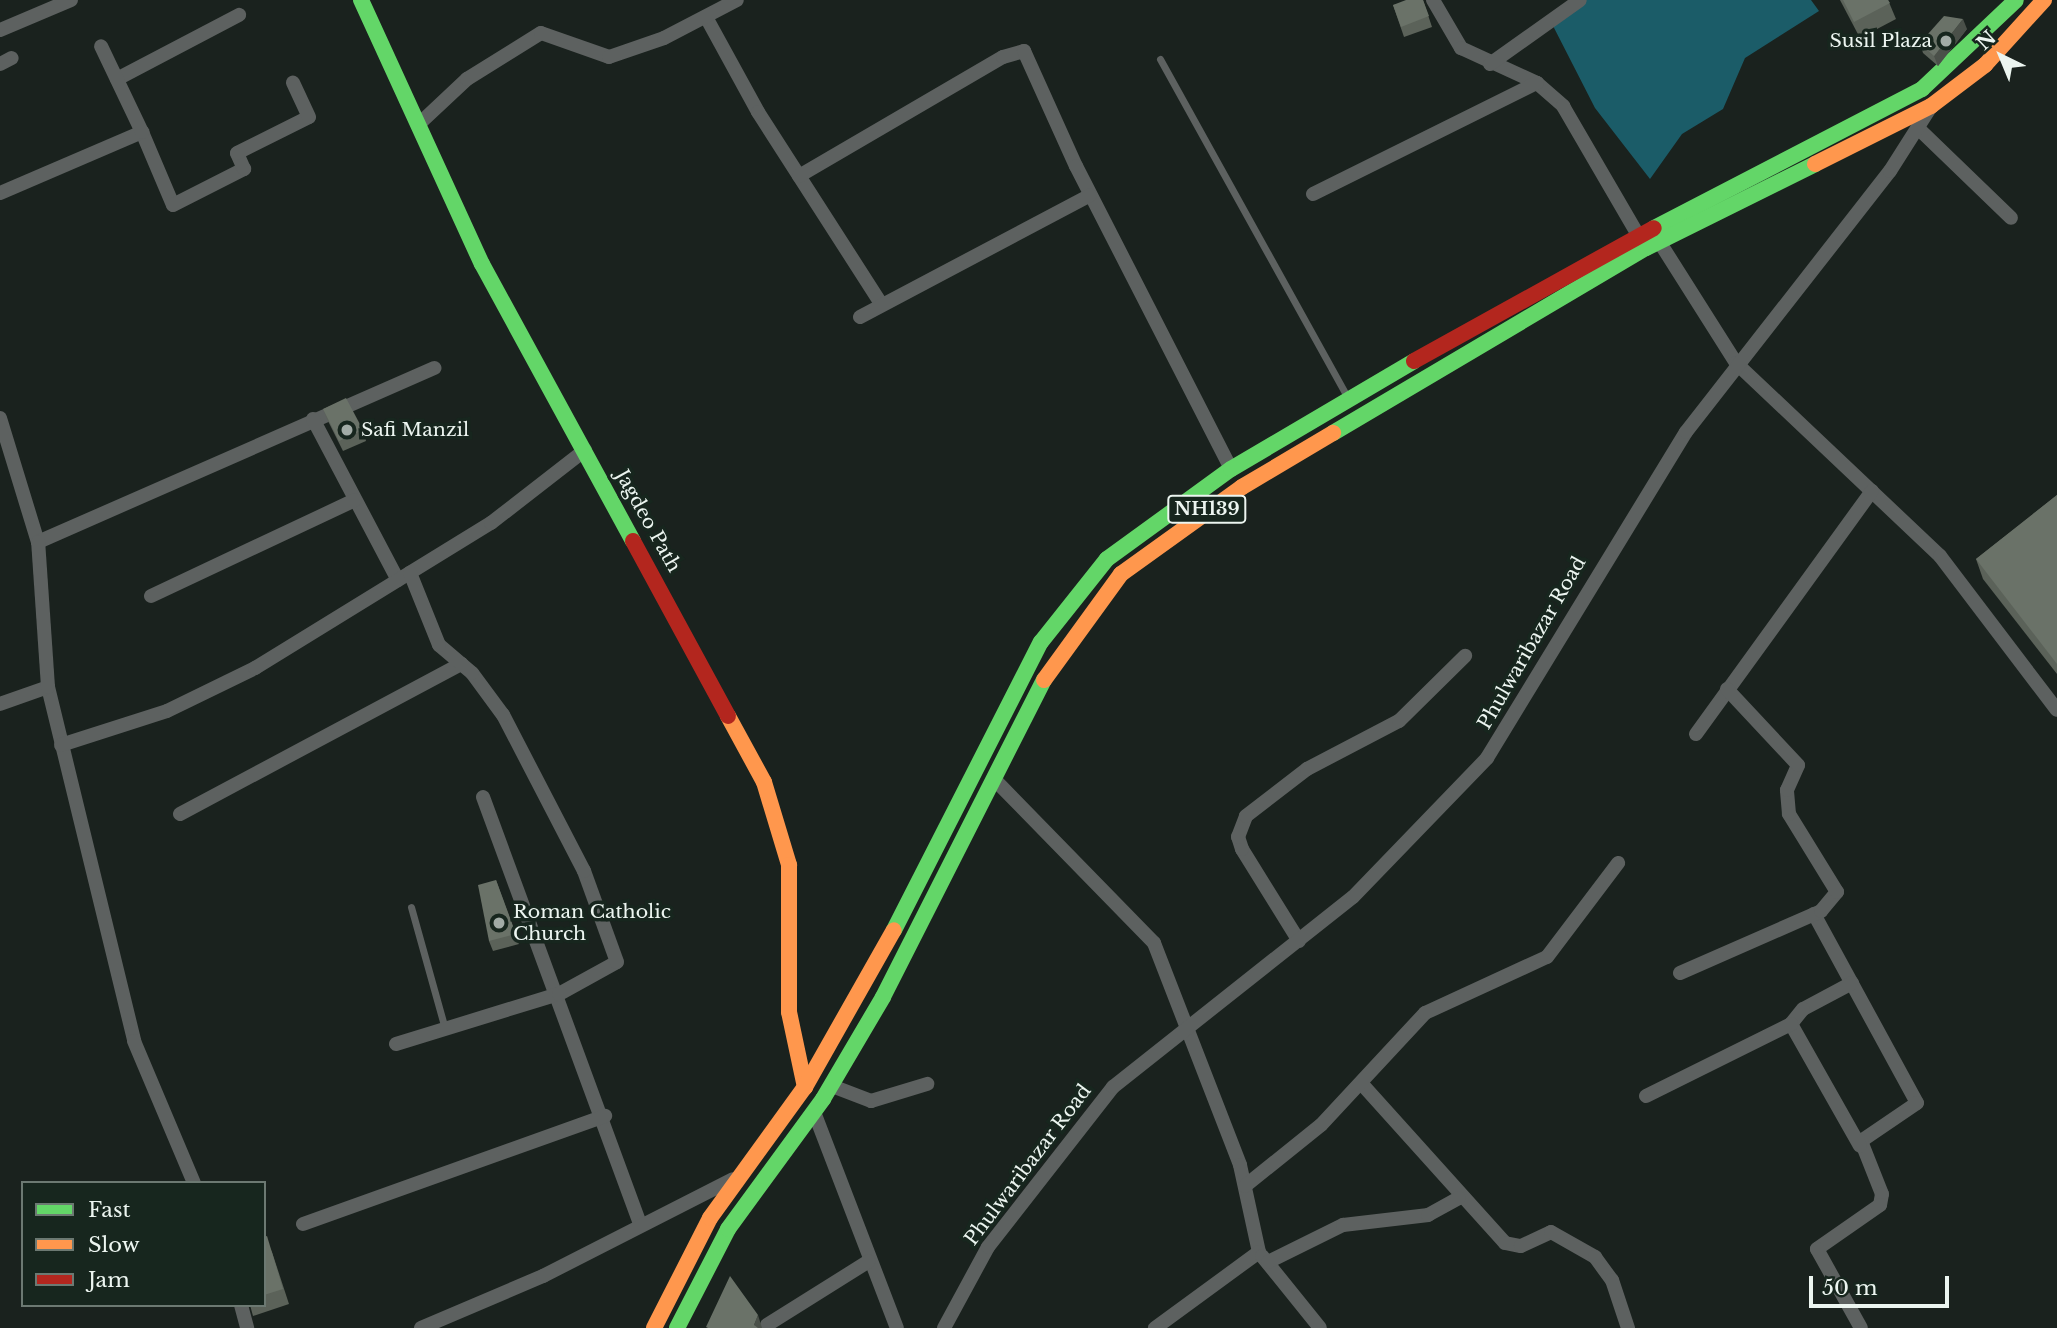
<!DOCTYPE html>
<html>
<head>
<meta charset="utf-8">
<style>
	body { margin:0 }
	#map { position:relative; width:2057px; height:1328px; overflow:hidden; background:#1a221e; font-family:"Libre Baskerville",serif }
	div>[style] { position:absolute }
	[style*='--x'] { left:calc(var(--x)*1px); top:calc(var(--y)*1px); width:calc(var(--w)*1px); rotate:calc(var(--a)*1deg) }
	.water>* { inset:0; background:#1b5c68 }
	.lane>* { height:7px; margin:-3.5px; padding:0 3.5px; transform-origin:3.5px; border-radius:3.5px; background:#5d6160 }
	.street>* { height:14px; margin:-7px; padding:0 7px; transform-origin:7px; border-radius:7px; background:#5d6160 }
	.fast>* { height:16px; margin:-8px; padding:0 8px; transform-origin:8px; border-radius:8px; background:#63d668 }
	.slow>* { height:16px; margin:-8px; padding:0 8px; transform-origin:8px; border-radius:8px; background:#ff974d }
	.jam>* { height:16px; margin:-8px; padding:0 8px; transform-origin:8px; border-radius:8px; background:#b3261e }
	.wall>* { inset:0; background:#5b6259 }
	.shaded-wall>* { inset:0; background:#4a5049 }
	.building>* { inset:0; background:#6a7268 }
	.dots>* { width:19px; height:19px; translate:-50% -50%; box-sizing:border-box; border:4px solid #17261e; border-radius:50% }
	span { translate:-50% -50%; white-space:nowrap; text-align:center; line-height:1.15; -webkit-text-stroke:7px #17261e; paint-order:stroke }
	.shield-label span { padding:2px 5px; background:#17261e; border:2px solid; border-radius:5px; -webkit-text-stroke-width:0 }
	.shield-label { font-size:18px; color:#ecf5f0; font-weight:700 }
	.poi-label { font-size:19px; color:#ecf5f0 }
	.right { translate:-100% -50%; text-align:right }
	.left { translate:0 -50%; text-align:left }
	.street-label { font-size:19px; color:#ecf5f0 }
	.legend { position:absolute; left:21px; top:1181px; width:245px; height:126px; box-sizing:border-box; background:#17261e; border:2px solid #6c7972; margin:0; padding:9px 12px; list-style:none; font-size:21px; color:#ecf5f0 }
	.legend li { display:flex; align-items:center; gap:14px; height:35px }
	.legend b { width:35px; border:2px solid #6c7972 }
	.north { position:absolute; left:1966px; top:21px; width:70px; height:70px; -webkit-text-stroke:5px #17261e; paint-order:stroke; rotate:317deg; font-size:19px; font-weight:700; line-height:28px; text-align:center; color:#ecf5f0 }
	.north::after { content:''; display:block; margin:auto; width:24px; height:32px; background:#ecf5f0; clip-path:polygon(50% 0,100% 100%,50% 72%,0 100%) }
	.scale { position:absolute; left:1809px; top:1276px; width:140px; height:32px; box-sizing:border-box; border:4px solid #ecf5f0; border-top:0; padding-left:9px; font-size:21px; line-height:24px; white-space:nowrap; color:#ecf5f0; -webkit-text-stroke:5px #17261e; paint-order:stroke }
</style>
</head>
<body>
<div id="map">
	<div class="water">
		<i style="clip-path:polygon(1580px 0,1811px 0,1819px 11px,1745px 58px,1723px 109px,1682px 134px,1650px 179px,1595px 108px,1550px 20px)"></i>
	</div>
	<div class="lane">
		<i style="--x:1160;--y:59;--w:384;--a:61"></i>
		<i style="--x:411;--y:907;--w:127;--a:74.4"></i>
	</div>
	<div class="street">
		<i style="--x:1433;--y:0;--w:56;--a:59.7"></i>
		<i style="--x:1461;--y:48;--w:84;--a:24.7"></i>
		<i style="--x:1537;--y:83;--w:35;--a:41"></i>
		<i style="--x:1563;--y:106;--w:155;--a:59.8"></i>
		<i style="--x:706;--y:17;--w:108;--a:61.3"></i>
		<i style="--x:758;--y:112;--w:229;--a:57.3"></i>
		<i style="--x:0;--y:30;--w:77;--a:-22.9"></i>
		<i style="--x:0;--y:64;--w:13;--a:-27"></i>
		<i style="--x:1490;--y:64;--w:110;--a:-35.4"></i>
		<i style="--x:117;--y:79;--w:138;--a:-27.7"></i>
		<i style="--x:419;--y:124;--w:66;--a:-43.2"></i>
		<i style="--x:467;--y:79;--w:87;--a:-31.9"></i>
		<i style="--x:541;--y:33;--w:72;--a:19.4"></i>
		<i style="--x:609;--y:57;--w:58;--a:-19.1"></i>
		<i style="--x:664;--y:38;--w:82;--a:-27.5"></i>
		<i style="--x:1921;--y:131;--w:125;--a:44"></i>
		<i style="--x:142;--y:132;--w:79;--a:67"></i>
		<i style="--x:173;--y:205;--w:80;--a:-26.9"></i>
		<i style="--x:244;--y:169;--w:17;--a:-114"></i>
		<i style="--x:237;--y:153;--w:80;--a:-26.6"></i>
		<i style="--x:309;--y:117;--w:38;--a:-115"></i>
		<i style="--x:799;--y:176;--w:236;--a:-30.3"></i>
		<i style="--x:1003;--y:57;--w:22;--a:-16"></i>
		<i style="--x:1024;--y:51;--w:126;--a:65.7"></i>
		<i style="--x:1076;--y:166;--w:340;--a:62.9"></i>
		<i style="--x:0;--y:193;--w:155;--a:-23.2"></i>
		<i style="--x:142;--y:132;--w:95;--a:-115.5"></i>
		<i style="--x:1313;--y:194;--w:250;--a:-26.4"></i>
		<i style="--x:1657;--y:238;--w:148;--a:57.7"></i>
		<i style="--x:1736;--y:363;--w:281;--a:43.4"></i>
		<i style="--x:1940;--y:556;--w:193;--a:52.8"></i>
		<i style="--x:860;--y:317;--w:260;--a:-27.9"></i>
		<i style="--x:0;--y:418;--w:130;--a:73"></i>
		<i style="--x:38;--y:542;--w:433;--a:-23.7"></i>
		<i style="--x:313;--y:419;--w:182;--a:62.2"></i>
		<i style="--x:151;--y:596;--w:225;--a:-25.2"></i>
		<i style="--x:48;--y:687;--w:364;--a:76.3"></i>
		<i style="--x:134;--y:1041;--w:154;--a:67.1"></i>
		<i style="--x:0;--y:704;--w:51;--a:-19.5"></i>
		<i style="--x:48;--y:687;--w:145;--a:-93.9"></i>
		<i style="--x:1696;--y:734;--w:300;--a:-54.1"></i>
		<i style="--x:61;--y:745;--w:111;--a:-17.8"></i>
		<i style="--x:167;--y:711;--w:98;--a:-26"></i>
		<i style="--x:255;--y:668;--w:277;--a:-31.6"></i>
		<i style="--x:491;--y:523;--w:119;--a:-37.8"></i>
		<i style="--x:995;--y:780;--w:228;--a:45.7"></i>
		<i style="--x:1154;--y:943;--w:238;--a:68.8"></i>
		<i style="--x:1240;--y:1165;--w:89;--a:77.7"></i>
		<i style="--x:1259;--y:1252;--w:129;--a:143.8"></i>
		<i style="--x:483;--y:797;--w:454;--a:69.8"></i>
		<i style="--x:180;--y:814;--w:319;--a:-28.1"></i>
		<i style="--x:1814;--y:914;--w:215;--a:61.4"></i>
		<i style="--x:1917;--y:1103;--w:68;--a:145.8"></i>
		<i style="--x:1861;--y:1141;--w:57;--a:68.4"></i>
		<i style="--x:1882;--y:1194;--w:11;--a:100"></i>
		<i style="--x:1880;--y:1205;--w:77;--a:145.1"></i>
		<i style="--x:1817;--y:1249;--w:90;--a:60.9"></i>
		<i style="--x:1299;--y:941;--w:108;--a:-121.8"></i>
		<i style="--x:1242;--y:849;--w:13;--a:-108"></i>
		<i style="--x:1238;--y:837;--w:22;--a:-69"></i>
		<i style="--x:1246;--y:816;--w:77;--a:-37.6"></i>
		<i style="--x:1307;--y:769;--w:104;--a:-27.6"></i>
		<i style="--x:1399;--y:721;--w:93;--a:-44.6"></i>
		<i style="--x:1680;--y:973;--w:154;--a:-23.7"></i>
		<i style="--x:1821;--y:911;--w:25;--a:-50"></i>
		<i style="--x:1837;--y:892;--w:92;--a:-121.6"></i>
		<i style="--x:1789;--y:814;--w:24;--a:-95"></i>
		<i style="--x:1787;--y:790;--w:27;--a:-66"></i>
		<i style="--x:1798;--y:765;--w:104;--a:-133.1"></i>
		<i style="--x:1852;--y:983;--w:55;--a:152"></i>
		<i style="--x:1803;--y:1009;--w:19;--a:129"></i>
		<i style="--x:1791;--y:1024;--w:140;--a:60.5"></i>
		<i style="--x:396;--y:1044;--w:170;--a:-17.1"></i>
		<i style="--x:559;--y:994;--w:66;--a:-28.9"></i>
		<i style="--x:617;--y:962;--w:97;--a:-109.9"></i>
		<i style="--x:584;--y:871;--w:176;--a:-117.4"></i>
		<i style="--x:503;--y:715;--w:52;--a:-126.4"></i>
		<i style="--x:472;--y:673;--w:43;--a:-139.7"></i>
		<i style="--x:439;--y:645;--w:78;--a:-111.9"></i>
		<i style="--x:1361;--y:1083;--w:215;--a:48"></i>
		<i style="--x:1505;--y:1243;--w:16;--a:11"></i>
		<i style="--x:1521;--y:1246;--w:33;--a:-25"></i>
		<i style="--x:1551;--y:1232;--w:51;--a:29.6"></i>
		<i style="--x:1595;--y:1257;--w:29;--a:54"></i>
		<i style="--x:1612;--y:1280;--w:51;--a:71.6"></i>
		<i style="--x:832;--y:1086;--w:42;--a:21"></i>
		<i style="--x:871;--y:1101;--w:59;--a:-16.9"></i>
		<i style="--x:1646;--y:1096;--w:162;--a:-26.4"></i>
		<i style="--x:814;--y:1112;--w:231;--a:69"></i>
		<i style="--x:1245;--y:1186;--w:97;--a:-38.8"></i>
		<i style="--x:1321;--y:1125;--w:153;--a:-47.1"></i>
		<i style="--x:1425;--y:1013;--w:134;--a:-24.7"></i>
		<i style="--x:1547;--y:957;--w:118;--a:-52.9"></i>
		<i style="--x:303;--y:1224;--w:321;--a:-19.7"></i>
		<i style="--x:1262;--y:1256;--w:92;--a:51.1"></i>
		<i style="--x:1268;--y:1262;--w:84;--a:-26.3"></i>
		<i style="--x:1343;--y:1225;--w:86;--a:-6.7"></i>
		<i style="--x:1428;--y:1215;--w:35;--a:-29"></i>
		<i style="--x:241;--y:1305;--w:24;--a:75"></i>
		<i style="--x:767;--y:1325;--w:120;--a:-32.1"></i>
		<i style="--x:421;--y:1328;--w:133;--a:-23.1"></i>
		<i style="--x:543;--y:1276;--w:213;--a:-27"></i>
		<i style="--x:944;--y:1328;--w:92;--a:-61.5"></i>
		<i style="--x:988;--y:1247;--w:203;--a:-52"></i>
		<i style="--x:1113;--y:1087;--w:306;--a:-38.4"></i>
		<i style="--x:1353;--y:897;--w:193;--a:-46"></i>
		<i style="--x:1487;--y:758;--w:382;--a:-58.6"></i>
		<i style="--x:1686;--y:432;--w:331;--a:-52"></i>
		<i style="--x:1890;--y:171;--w:75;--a:-57.6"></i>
	</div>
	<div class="fast">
		<i style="--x:361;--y:0;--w:290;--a:65.4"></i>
		<i style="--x:482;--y:264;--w:315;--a:61.4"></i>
		<i style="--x:1654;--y:228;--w:302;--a:-27.4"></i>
		<i style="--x:1922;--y:89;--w:129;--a:-43.4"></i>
		<i style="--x:1333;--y:433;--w:364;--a:-30.6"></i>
		<i style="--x:1646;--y:248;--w:189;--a:-26.4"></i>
		<i style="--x:894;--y:930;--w:323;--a:-63"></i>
		<i style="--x:1041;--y:642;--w:106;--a:-51.5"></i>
		<i style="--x:1107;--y:559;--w:153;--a:-36"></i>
		<i style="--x:1231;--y:469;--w:212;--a:-30.5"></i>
		<i style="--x:677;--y:1328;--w:111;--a:-62.7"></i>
		<i style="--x:728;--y:1229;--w:161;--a:-53.8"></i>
		<i style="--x:823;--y:1099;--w:118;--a:-59.5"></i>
		<i style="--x:883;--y:997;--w:356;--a:-63.1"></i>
	</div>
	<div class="slow">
		<i style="--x:1815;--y:164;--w:130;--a:-26.6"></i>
		<i style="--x:1931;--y:106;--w:68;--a:-37.2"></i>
		<i style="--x:1985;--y:65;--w:88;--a:-47.8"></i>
		<i style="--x:1044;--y:680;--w:131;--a:-54"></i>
		<i style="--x:1121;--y:574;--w:149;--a:-35.7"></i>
		<i style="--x:1242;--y:487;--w:106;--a:-30.7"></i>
		<i style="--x:728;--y:716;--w:75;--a:61.4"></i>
		<i style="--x:764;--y:782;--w:87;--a:73.2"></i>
		<i style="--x:789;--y:865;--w:147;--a:90"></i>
		<i style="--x:789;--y:1012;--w:77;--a:78"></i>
		<i style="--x:654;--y:1328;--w:123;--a:-63"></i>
		<i style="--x:710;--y:1218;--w:162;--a:-54.1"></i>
		<i style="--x:805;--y:1087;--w:180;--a:-60.5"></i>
	</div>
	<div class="jam">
		<i style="--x:1414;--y:361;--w:274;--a:-29"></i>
		<i style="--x:633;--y:541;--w:199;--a:61.5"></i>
	</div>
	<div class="wall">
		<i style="clip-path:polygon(1423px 0,1432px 27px,1404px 37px,1393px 5px)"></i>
		<i style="clip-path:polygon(1840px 0,1888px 0,1896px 19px,1860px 38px)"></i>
		<i style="clip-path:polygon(1967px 29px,1938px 66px,1923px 53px,1920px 43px)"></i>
		<i style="clip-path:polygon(323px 409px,363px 430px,366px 441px,343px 451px,327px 419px)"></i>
		<i style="clip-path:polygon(2057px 495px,2057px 674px,1983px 579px,1976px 559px)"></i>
		<i style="clip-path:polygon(496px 880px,519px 944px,493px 951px,489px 941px)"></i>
		<i style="clip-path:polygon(264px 1237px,272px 1252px,289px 1304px,253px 1316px,250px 1305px,264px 1305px)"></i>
	</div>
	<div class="shaded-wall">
		<i style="clip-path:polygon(1963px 19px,1967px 29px,1938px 66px,1934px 56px)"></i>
		<i style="clip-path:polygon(758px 1315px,762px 1328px,755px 1328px,754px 1325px)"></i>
	</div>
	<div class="building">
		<i style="clip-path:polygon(1406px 0,1423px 0,1429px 16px,1401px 27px,1393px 5px)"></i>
		<i style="clip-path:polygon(1843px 0,1888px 0,1890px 3px,1854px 22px)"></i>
		<i style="clip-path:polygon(1944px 16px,1963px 19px,1934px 56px,1920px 43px)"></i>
		<i style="clip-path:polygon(346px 398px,363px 430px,339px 441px,323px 409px)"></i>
		<i style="clip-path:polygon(2057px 495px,2057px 664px,1976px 559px)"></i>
		<i style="clip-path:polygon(496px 880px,516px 934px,489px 941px,478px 885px)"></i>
		<i style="clip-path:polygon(267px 1236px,283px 1289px,264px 1295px,264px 1237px)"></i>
		<i style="clip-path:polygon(730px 1276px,758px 1315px,754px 1325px,758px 1328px,708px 1328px,706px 1327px)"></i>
	</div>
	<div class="dots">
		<i style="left:1946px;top:41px;background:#a2aba6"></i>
		<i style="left:347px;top:430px;background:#a2aba6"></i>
		<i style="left:499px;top:923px;background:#a2aba6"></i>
	</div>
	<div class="shield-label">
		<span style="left:1207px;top:509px">NH139</span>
	</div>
	<div class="poi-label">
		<span class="right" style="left:1932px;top:41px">Susil Plaza</span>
		<span class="left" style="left:361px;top:430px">Safi Manzil</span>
		<span class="left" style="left:513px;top:923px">Roman Catholic<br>Church</span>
	</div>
	<div class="street-label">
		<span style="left:648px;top:521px;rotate:61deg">Jagdeo Path</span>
		<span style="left:1532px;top:643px;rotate:-60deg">Phulwaribazar Road</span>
		<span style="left:1028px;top:1165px;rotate:-53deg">Phulwaribazar Road</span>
	</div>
	<ul class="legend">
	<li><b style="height:9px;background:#63d668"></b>Fast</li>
	<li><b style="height:9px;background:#ff974d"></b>Slow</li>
	<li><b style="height:9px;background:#b3261e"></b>Jam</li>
	</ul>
	<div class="north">N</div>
	<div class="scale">50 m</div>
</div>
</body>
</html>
